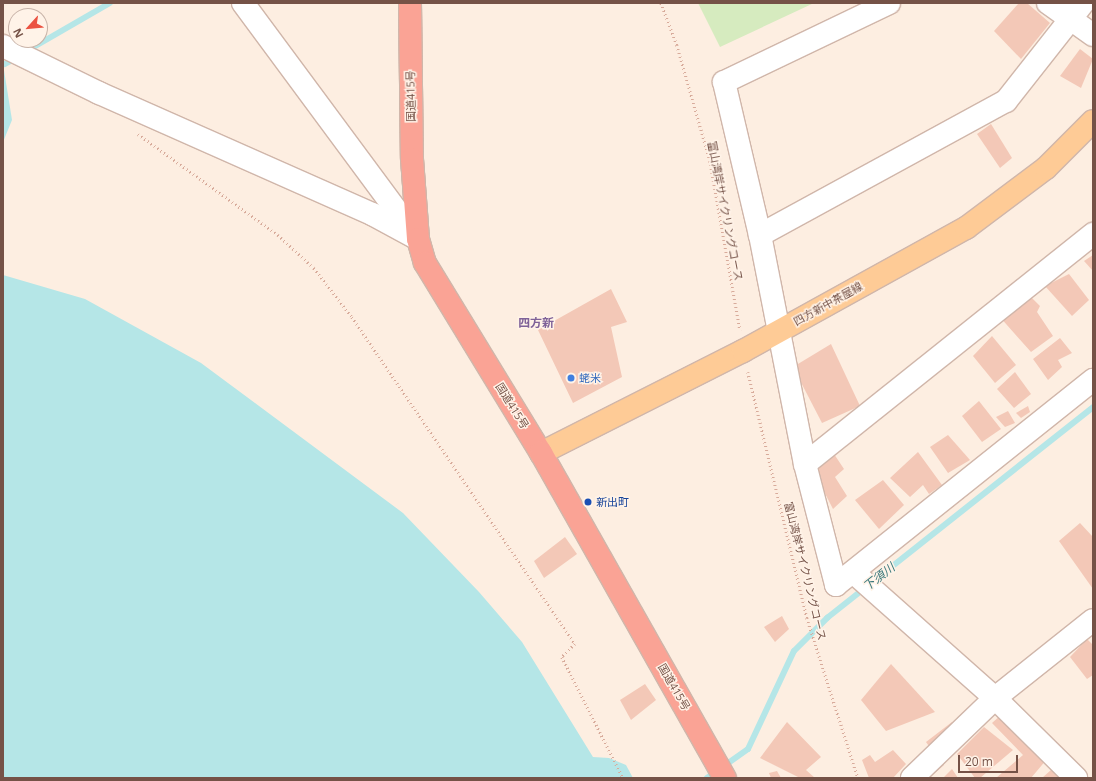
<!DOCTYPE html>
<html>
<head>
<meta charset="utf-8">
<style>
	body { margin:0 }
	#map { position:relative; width:1096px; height:781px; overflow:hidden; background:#fdeee1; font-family:"Open Sans","Noto Sans JP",sans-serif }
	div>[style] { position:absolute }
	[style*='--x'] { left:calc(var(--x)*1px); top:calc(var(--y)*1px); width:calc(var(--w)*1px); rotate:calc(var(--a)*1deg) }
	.green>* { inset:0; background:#d6ebbf }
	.water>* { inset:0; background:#b5e6e7 }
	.stream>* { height:6px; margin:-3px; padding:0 3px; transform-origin:3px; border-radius:3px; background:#b5e6e7 }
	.building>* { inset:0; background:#f3c8b7 }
	.path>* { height:2.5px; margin-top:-1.25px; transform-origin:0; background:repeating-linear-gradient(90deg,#d8ab9b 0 1px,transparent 0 4px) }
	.roads { filter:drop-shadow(1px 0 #d0b6aa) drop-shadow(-1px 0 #d0b6aa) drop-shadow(0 1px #d0b6aa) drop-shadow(0 -1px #d0b6aa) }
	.minor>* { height:22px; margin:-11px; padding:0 11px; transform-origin:11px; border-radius:11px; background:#fff }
	.major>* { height:22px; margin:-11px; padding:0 11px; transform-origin:11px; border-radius:11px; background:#fecb96 }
	.highway>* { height:22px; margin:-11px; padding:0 11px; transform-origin:11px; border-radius:11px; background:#faa395 }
	.dots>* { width:11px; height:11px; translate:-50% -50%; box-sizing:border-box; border:2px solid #fff3e8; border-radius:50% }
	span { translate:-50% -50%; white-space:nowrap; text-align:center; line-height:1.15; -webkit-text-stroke:3px #fff3e8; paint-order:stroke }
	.street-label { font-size:11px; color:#755247 }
	.shop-label { font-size:11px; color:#366cbe }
	.left { translate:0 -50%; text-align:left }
	.transit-label { font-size:11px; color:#164399 }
	.neighbourhood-label { font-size:12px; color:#7f6298; font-weight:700 }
	.water-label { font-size:12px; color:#3a787b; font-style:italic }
	.frame { position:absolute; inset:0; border:4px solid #755247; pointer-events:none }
	.north { position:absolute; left:8px; top:8px; width:40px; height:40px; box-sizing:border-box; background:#fff3e8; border:1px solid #c8b3a8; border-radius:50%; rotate:243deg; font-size:11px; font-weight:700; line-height:16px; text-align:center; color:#755247 }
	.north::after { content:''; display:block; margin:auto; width:14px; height:18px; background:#eb5241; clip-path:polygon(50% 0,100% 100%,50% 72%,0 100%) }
	.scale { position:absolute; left:958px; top:755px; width:60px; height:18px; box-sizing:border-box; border:2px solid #755247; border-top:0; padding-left:5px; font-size:12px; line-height:14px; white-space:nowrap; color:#755247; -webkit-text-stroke:3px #fff3e8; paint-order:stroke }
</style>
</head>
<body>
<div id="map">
	<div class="green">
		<i style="clip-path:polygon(698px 3px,814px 3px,720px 47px)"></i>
	</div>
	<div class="water">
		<i style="clip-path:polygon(3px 64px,12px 120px,3px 142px)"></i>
		<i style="clip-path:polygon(3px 275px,85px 299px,201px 363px,403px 513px,479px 592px,522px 642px,593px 757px,609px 758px,626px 765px,633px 778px,3px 778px)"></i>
	</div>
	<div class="stream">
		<i style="--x:25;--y:52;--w:98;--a:-30"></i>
		<i style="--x:5;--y:64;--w:13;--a:-29"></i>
		<i style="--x:707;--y:778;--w:50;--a:-35.3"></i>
		<i style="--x:748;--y:749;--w:108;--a:-64.9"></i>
		<i style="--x:794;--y:651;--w:47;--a:-45"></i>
		<i style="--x:827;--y:618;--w:340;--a:-38.4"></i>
	</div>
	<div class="building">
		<i style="clip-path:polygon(1019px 3px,1027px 3px,1050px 23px,1021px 59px,994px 31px)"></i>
		<i style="clip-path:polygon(1080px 49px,1093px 59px,1081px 88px,1060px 76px)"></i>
		<i style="clip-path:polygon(991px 124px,1012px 158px,1000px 168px,977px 134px)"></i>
		<i style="clip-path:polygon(1093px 255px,1093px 271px,1084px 261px)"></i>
		<i style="clip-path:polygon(1069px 274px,1089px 300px,1072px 316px,1045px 286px)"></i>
		<i style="clip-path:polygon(611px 289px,627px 322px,611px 327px,622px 377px,573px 403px,538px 330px)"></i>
		<i style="clip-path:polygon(1028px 294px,1040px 306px,1037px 312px,1053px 336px,1031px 352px,999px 316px)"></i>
		<i style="clip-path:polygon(992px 336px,1016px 365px,995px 383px,973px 356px)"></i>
		<i style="clip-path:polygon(1060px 338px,1072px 353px,1058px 360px,1062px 367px,1048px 380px,1033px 359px)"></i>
		<i style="clip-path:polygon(831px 344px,860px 406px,822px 423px,793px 367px)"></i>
		<i style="clip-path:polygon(1015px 372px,1031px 394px,1014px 408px,997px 389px)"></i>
		<i style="clip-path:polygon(979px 401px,1001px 429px,982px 442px,962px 416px)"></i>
		<i style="clip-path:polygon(1028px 406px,1030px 412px,1021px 418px,1016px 413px)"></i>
		<i style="clip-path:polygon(1008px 411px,1015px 423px,1005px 427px,996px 417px)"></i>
		<i style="clip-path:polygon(948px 435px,970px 460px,948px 473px,930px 447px)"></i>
		<i style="clip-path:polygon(918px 452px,942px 485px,929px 494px,923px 485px,910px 497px,890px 478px)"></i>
		<i style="clip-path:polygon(834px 454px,844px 469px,835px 477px,847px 496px,833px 509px,814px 472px)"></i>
		<i style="clip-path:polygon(883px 480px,904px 505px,879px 529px,855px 500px)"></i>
		<i style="clip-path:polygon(1080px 523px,1093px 537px,1093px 589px,1059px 541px)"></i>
		<i style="clip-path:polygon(565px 537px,577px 554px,544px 578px,534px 561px)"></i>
		<i style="clip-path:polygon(782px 616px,789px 629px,775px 642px,764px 627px)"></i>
		<i style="clip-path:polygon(1087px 639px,1093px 645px,1093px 675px,1087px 679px,1070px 657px)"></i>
		<i style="clip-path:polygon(891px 664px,935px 712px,886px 731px,861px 700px)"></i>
		<i style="clip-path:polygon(645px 684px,656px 700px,631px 720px,620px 700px)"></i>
		<i style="clip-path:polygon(1001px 715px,1047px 759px,1031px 778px,996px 778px,1023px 755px,992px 723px)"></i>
		<i style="clip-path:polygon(787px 722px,821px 757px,806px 770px,815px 778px,800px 778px,760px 758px)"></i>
		<i style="clip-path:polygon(952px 722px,957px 728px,931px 749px,926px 742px)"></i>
		<i style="clip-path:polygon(984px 727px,1013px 750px,980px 778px,975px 778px,957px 754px)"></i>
		<i style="clip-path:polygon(893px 750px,906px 764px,893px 778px,869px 778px,862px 760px,870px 755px,875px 762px)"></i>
		<i style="clip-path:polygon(940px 757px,944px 765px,929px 778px,919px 778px)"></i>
		<i style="clip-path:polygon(952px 769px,958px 778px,943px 778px)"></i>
		<i style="clip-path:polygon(1051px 770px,1063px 778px,1042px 778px)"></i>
		<i style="clip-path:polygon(777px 771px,781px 778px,771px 778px,769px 773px)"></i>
	</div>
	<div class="path">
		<i style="--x:661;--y:3;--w:45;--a:69.1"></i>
		<i style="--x:677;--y:45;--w:121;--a:74.1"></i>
		<i style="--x:710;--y:161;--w:172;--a:79.9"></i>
		<i style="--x:138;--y:134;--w:173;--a:35.8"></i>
		<i style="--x:278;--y:235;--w:49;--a:42.5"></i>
		<i style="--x:314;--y:268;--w:62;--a:52.2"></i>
		<i style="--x:352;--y:317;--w:396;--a:55.7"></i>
		<i style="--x:575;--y:644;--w:18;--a:135"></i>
		<i style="--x:562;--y:657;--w:136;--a:63.2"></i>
		<i style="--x:748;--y:372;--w:253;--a:76.5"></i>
		<i style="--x:807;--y:618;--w:168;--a:72.3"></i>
	</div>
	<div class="roads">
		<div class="minor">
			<i style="--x:243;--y:3;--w:286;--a:53.5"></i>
			<i style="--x:889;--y:3;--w:183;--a:154.4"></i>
			<i style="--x:724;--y:82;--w:157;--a:76.8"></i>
			<i style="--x:760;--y:235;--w:233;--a:78.9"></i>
			<i style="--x:805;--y:464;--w:125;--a:75.6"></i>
			<i style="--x:836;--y:585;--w:329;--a:-38.6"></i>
			<i style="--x:1048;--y:3;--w:55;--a:35.4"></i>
			<i style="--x:3;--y:46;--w:107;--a:26.1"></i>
			<i style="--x:99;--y:93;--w:299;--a:23.9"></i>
			<i style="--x:372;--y:214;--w:52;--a:28.5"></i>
			<i style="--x:760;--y:235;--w:280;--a:-28.6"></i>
			<i style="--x:1006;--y:101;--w:125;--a:-51.8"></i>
			<i style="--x:805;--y:464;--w:369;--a:-38.6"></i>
			<i style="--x:853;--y:572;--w:190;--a:41.6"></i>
			<i style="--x:995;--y:698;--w:114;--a:44.6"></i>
			<i style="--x:912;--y:778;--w:115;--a:-43.9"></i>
			<i style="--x:995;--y:698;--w:125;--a:-38.5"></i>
		</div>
		<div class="major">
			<i style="--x:541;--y:453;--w:226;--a:-26.8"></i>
			<i style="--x:743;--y:351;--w:255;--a:-28.9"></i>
			<i style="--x:966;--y:228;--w:100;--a:-36.9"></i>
			<i style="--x:1046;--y:168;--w:66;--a:-45"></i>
		</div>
		<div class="highway">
			<i style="--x:410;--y:3;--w:156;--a:89.3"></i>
			<i style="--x:412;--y:159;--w:80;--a:85.7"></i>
			<i style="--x:418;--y:239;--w:25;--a:74"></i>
			<i style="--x:425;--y:263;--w:223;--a:58.6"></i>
			<i style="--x:541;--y:453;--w:373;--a:60.5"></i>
		</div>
	</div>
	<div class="dots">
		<i style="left:571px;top:378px;background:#3f7fe0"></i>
		<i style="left:588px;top:502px;background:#1a4fb4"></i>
	</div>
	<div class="street-label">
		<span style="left:411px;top:96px;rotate:-91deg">国道415号</span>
		<span style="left:725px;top:211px;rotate:79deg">富山湾岸サイクリングコース</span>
		<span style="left:828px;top:304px;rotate:-29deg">四方新中茶屋線</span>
		<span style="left:512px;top:406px;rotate:58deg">国道415号</span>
		<span style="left:805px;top:571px;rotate:76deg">富山湾岸サイクリングコース</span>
		<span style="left:674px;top:687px;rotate:60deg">国道415号</span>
	</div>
	<div class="shop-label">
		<span class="left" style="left:579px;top:378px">蛯米</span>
	</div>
	<div class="transit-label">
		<span class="left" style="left:596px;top:502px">新出町</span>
	</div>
	<div class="neighbourhood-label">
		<span style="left:536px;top:323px">四方新</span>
	</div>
	<div class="water-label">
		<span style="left:879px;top:577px;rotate:-38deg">下須川</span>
	</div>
	<div class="frame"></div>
	<div class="north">N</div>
	<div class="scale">20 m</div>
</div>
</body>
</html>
